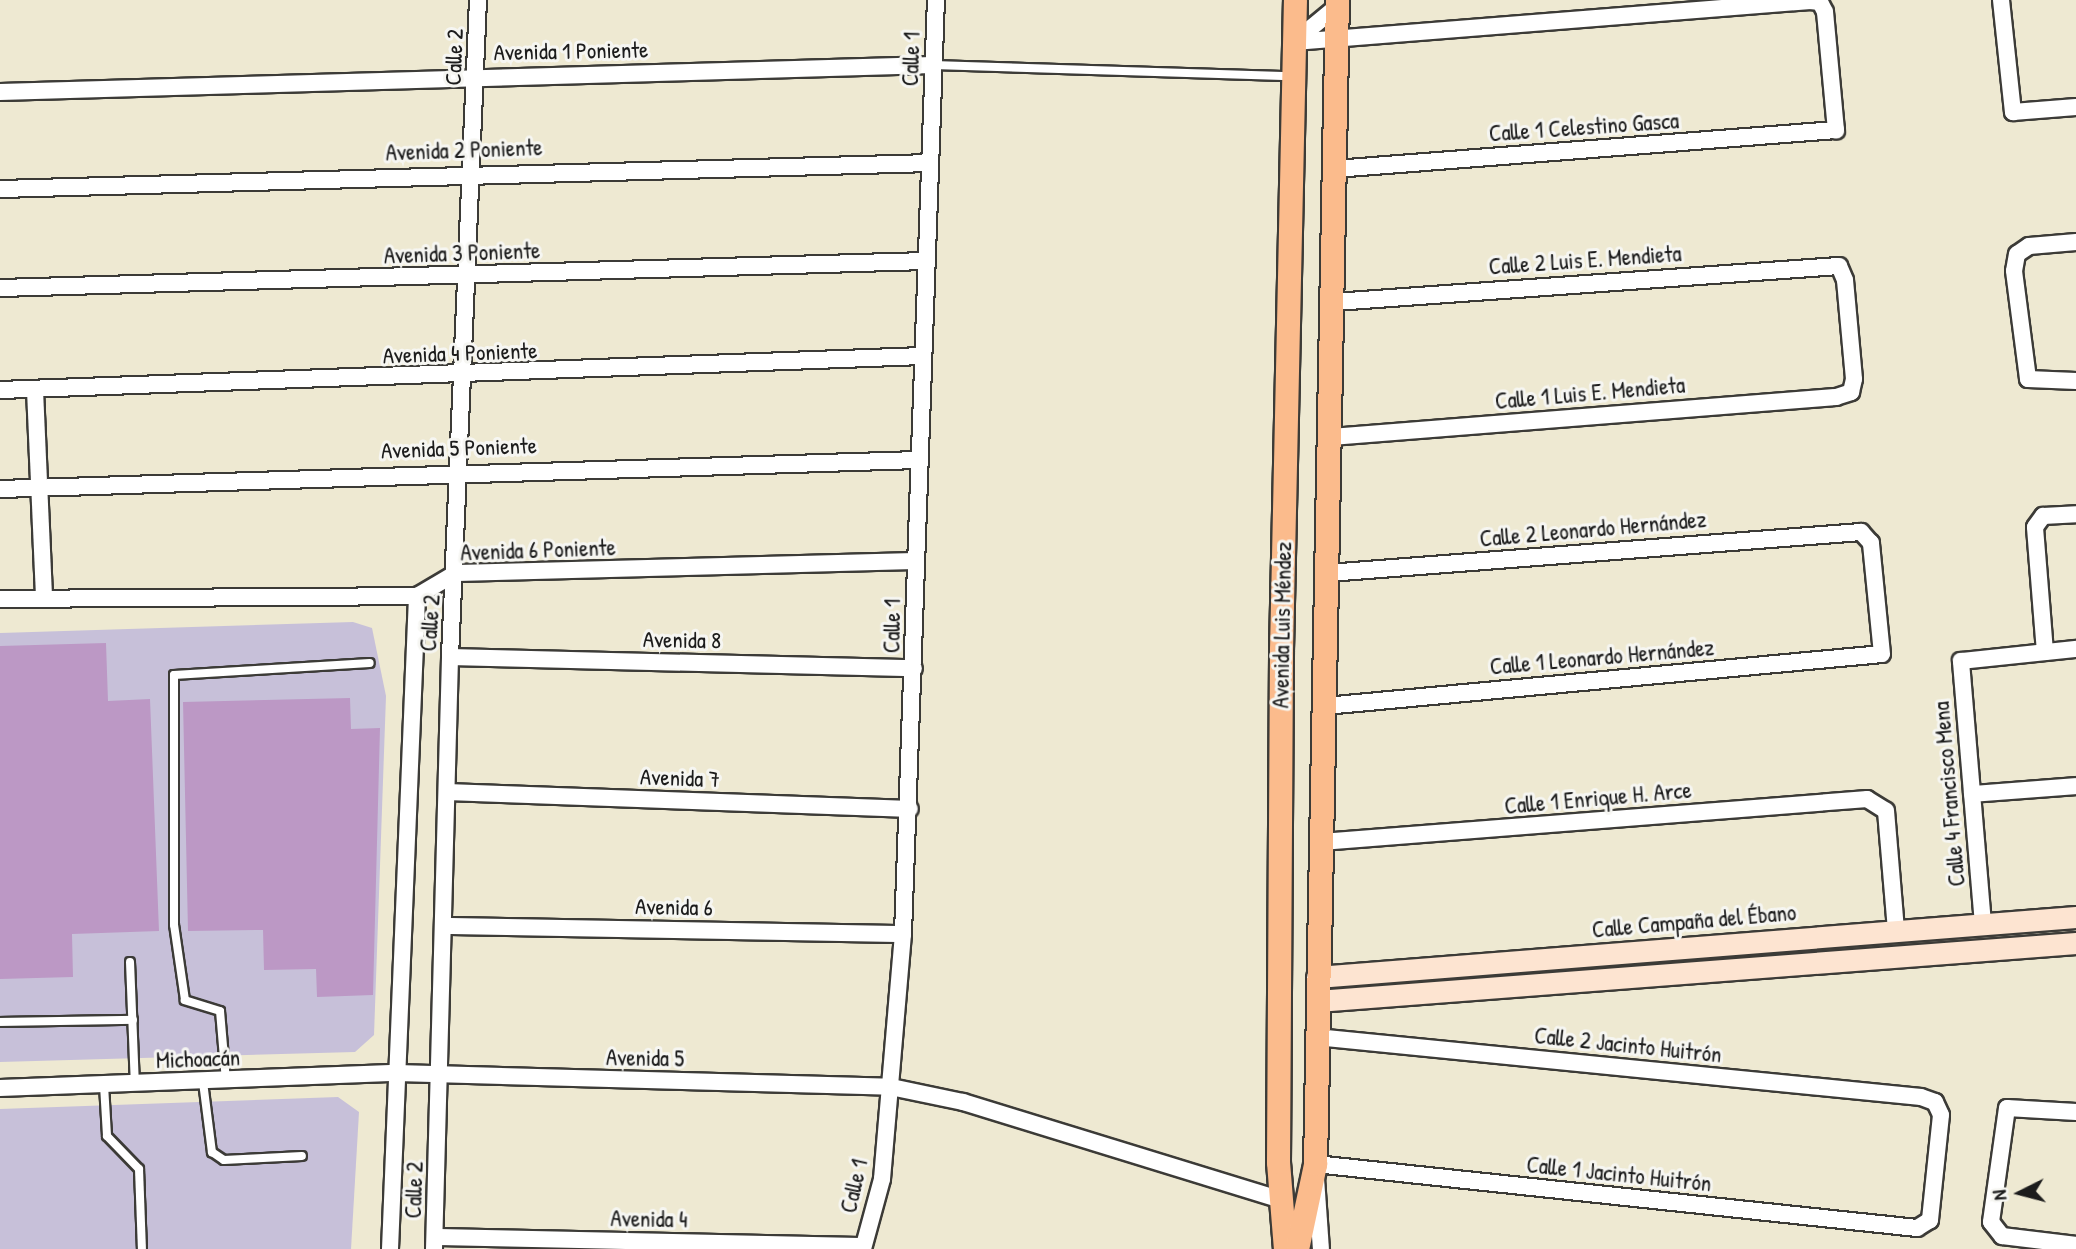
<!DOCTYPE html>
<html>
<head>
<meta charset="utf-8">
<style>
	body { margin:0 }
	#map { position:relative; width:2076px; height:1249px; overflow:hidden; background:#eee9d2; font-family:"Patrick Hand",sans-serif }
	div>[style] { position:absolute }
	[style*='--x'] { left:calc(var(--x)*1px); top:calc(var(--y)*1px); width:calc(var(--w)*1px); rotate:calc(var(--a)*1deg) }
	.industrial>* { inset:0; background:#c7c0d9 }
	.building>* { inset:0; background:#bc98c5 }
	.roads { filter:drop-shadow(2px 0 #3c3b37) drop-shadow(-2px 0 #3c3b37) drop-shadow(0 2px #3c3b37) drop-shadow(0 -2px #3c3b37) }
	.lane>* { height:8px; margin:-4px; padding:0 4px; transform-origin:4px; border-radius:4px; background:#fff }
	.street>* { height:16px; margin:-8px; padding:0 8px; transform-origin:8px; border-radius:8px; background:#fff }
	.secondary>* { height:21px; margin:-10.5px; padding:0 10.5px; transform-origin:10.5px; border-radius:10.5px; background:#fde4d1 }
	.primary>* { height:23px; margin:-11.5px; padding:0 11.5px; transform-origin:11.5px; border-radius:11.5px; background:#fbbb8c }
	span { translate:-50% -50%; white-space:nowrap; text-align:center; line-height:1.15; -webkit-text-stroke:6px #f6f6f2; paint-order:stroke }
	.street-label { font-size:23px; color:#1c1c1c }
	.north { position:absolute; left:1985px; top:1158px; width:70px; height:70px; -webkit-text-stroke:5px #f6f6f2; paint-order:stroke; rotate:264deg; font-size:19px; font-weight:700; line-height:28px; text-align:center; color:#1c1c1c }
	.north::after { content:''; display:block; margin:auto; width:24px; height:32px; background:#1c1c1c; clip-path:polygon(50% 0,100% 100%,50% 72%,0 100%) }
</style>
</head>
<body>
<div id="map">
	<div class="industrial">
		<i style="clip-path:polygon(353px 622px,372px 628px,386px 696px,374px 1035px,355px 1052px,0 1062px,0 633px)"></i>
		<i style="clip-path:polygon(338px 1097px,359px 1112px,351px 1249px,0 1249px,0 1109px)"></i>
	</div>
	<div class="building">
		<i style="clip-path:polygon(106px 643px,108px 701px,150px 699px,159px 931px,72px 934px,73px 977px,0 979px,0 646px)"></i>
		<i style="clip-path:polygon(350px 698px,351px 729px,380px 728px,373px 995px,317px 997px,316px 969px,264px 970px,263px 930px,188px 931px,183px 702px)"></i>
	</div>
	<div class="roads">
		<div class="lane">
			<i style="--x:933;--y:65;--w:358;--a:1.8"></i>
			<i style="--x:130;--y:962;--w:122;--a:87.7"></i>
			<i style="--x:0;--y:1022;--w:133;--a:-0.9"></i>
			<i style="--x:226;--y:1081;--w:70;--a:-94.9"></i>
			<i style="--x:220;--y:1011;--w:37;--a:-163"></i>
			<i style="--x:185;--y:1000;--w:76;--a:-98.3"></i>
			<i style="--x:174;--y:925;--w:250;--a:-90"></i>
			<i style="--x:174;--y:675;--w:196;--a:-3.5"></i>
			<i style="--x:203;--y:1082;--w:71;--a:82.7"></i>
			<i style="--x:212;--y:1152;--w:14;--a:34"></i>
			<i style="--x:224;--y:1160;--w:78;--a:-2.9"></i>
			<i style="--x:104;--y:1085;--w:51;--a:86.6"></i>
			<i style="--x:107;--y:1136;--w:46;--a:45.9"></i>
			<i style="--x:139;--y:1169;--w:80;--a:87.9"></i>
		</div>
		<div class="street">
			<i style="--x:2001;--y:0;--w:113;--a:83.9"></i>
			<i style="--x:2013;--y:112;--w:63;--a:-4.5"></i>
			<i style="--x:1294;--y:42;--w:518;--a:-4.54"></i>
			<i style="--x:1810;--y:1;--w:10;--a:6"></i>
			<i style="--x:1820;--y:2;--w:11;--a:63"></i>
			<i style="--x:1825;--y:12;--w:119;--a:84.7"></i>
			<i style="--x:1836;--y:130;--w:503;--a:175.55"></i>
			<i style="--x:1294;--y:42;--w:61;--a:-39.7"></i>
			<i style="--x:0;--y:92;--w:933;--a:-1.66"></i>
			<i style="--x:0;--y:189;--w:930;--a:-1.6"></i>
			<i style="--x:2076;--y:242;--w:47;--a:175.1"></i>
			<i style="--x:2029;--y:246;--w:14;--a:146"></i>
			<i style="--x:2017;--y:254;--w:17;--a:100"></i>
			<i style="--x:2014;--y:271;--w:109;--a:82.6"></i>
			<i style="--x:2028;--y:379;--w:48;--a:2.4"></i>
			<i style="--x:0;--y:288;--w:926;--a:-1.67"></i>
			<i style="--x:0;--y:390;--w:923;--a:-2.11"></i>
			<i style="--x:35;--y:390;--w:208;--a:87.5"></i>
			<i style="--x:1331;--y:437;--w:507;--a:-4.53"></i>
			<i style="--x:1836;--y:397;--w:16;--a:-18"></i>
			<i style="--x:1851;--y:392;--w:13;--a:-77"></i>
			<i style="--x:1854;--y:379;--w:99;--a:-95.2"></i>
			<i style="--x:1845;--y:280;--w:15;--a:-113"></i>
			<i style="--x:1839;--y:266;--w:506;--a:175.92"></i>
			<i style="--x:0;--y:489;--w:919;--a:-1.81"></i>
			<i style="--x:0;--y:599;--w:417;--a:-0.4"></i>
			<i style="--x:417;--y:596;--w:45;--a:-30.5"></i>
			<i style="--x:456;--y:573;--w:460;--a:-1.5"></i>
			<i style="--x:2045;--y:652;--w:125;--a:-94.6"></i>
			<i style="--x:2035;--y:527;--w:14;--a:-54"></i>
			<i style="--x:2043;--y:516;--w:33;--a:-3"></i>
			<i style="--x:450;--y:657;--w:464;--a:1.4"></i>
			<i style="--x:1325;--y:706;--w:559;--a:-5.33"></i>
			<i style="--x:1882;--y:654;--w:112;--a:-95.7"></i>
			<i style="--x:1871;--y:543;--w:15;--a:-132"></i>
			<i style="--x:1861;--y:532;--w:535;--a:175.6"></i>
			<i style="--x:448;--y:792;--w:462;--a:2.1"></i>
			<i style="--x:1972;--y:794;--w:104;--a:-4.4"></i>
			<i style="--x:1321;--y:842;--w:548;--a:-4.5"></i>
			<i style="--x:1867;--y:799;--w:22;--a:32"></i>
			<i style="--x:1886;--y:811;--w:120;--a:85.2"></i>
			<i style="--x:1983;--y:924;--w:264;--a:-94.8"></i>
			<i style="--x:1961;--y:661;--w:116;--a:-6"></i>
			<i style="--x:445;--y:926;--w:458;--a:1"></i>
			<i style="--x:1316;--y:1037;--w:608;--a:5.66"></i>
			<i style="--x:1921;--y:1097;--w:15;--a:20"></i>
			<i style="--x:1935;--y:1102;--w:14;--a:65"></i>
			<i style="--x:1941;--y:1115;--w:106;--a:96"></i>
			<i style="--x:1930;--y:1220;--w:15;--a:148"></i>
			<i style="--x:1917;--y:1228;--w:605;--a:-173.93"></i>
			<i style="--x:1315;--y:1164;--w:85;--a:86"></i>
			<i style="--x:0;--y:1088;--w:397;--a:-2.2"></i>
			<i style="--x:397;--y:1073;--w:494;--a:1.6"></i>
			<i style="--x:891;--y:1087;--w:74;--a:11.8"></i>
			<i style="--x:963;--y:1102;--w:333;--a:17.1"></i>
			<i style="--x:2076;--y:1112;--w:69;--a:-176.7"></i>
			<i style="--x:2007;--y:1108;--w:115;--a:98"></i>
			<i style="--x:1991;--y:1222;--w:18;--a:52"></i>
			<i style="--x:2002;--y:1236;--w:75;--a:6.9"></i>
			<i style="--x:435;--y:1237;--w:428;--a:1.2"></i>
			<i style="--x:390;--y:1249;--w:654;--a:-87.63"></i>
			<i style="--x:434;--y:1249;--w:592;--a:-88.45"></i>
			<i style="--x:450;--y:657;--w:658;--a:-87.56"></i>
			<i style="--x:863;--y:1249;--w:73;--a:-74.8"></i>
			<i style="--x:882;--y:1179;--w:246;--a:-85.1"></i>
			<i style="--x:903;--y:934;--w:935;--a:-87.98"></i>
		</div>
		<div class="secondary">
			<i style="--x:1317;--y:977;--w:761;--a:-4.52"></i>
			<i style="--x:1317;--y:1001;--w:761;--a:-4.37"></i>
		</div>
		<div class="primary">
			<i style="--x:1285;--y:1249;--w:87;--a:-94.6"></i>
			<i style="--x:1278;--y:1162;--w:512;--a:-89.66"></i>
			<i style="--x:1281;--y:650;--w:650;--a:-88.77"></i>
			<i style="--x:1297;--y:1249;--w:87;--a:-78"></i>
			<i style="--x:1315;--y:1164;--w:1164;--a:-88.92"></i>
		</div>
	</div>
	<div class="street-label">
		<span style="left:571px;top:51px;rotate:-1deg">Avenida 1 Poniente</span>
		<span style="left:454px;top:57px;rotate:-88deg">Calle 2</span>
		<span style="left:911px;top:59px;rotate:-88deg">Calle 1</span>
		<span style="left:1584px;top:127px;rotate:-4deg">Calle 1 Celestino Gasca</span>
		<span style="left:464px;top:150px;rotate:-2deg">Avenida 2 Poniente</span>
		<span style="left:462px;top:253px;rotate:-2deg">Avenida 3 Poniente</span>
		<span style="left:1585px;top:260px;rotate:-4deg">Calle 2 Luis E. Mendieta</span>
		<span style="left:460px;top:353px;rotate:-2deg">Avenida 4 Poniente</span>
		<span style="left:1590px;top:393px;rotate:-5deg">Calle 1 Luis E. Mendieta</span>
		<span style="left:459px;top:448px;rotate:-2deg">Avenida 5 Poniente</span>
		<span style="left:1593px;top:529px;rotate:-5deg">Calle 2 Leonardo Hernández</span>
		<span style="left:538px;top:550px;rotate:-2deg">Avenida 6 Poniente</span>
		<span style="left:430px;top:623px;rotate:-86deg">Calle 2</span>
		<span style="left:1282px;top:625px;rotate:-89deg">Avenida Luis Méndez</span>
		<span style="left:892px;top:626px;rotate:-89deg">Calle 1</span>
		<span style="left:682px;top:640px;rotate:1deg">Avenida 8</span>
		<span style="left:1602px;top:657px;rotate:-5deg">Calle 1 Leonardo Hernández</span>
		<span style="left:680px;top:778px;rotate:2deg">Avenida 7</span>
		<span style="left:1949px;top:794px;rotate:-95deg">Calle 4 Francisco Mena</span>
		<span style="left:1598px;top:798px;rotate:-5deg">Calle 1 Enrique H. Arce</span>
		<span style="left:674px;top:907px;rotate:1deg">Avenida 6</span>
		<span style="left:1694px;top:921px;rotate:-5deg">Calle Campaña del Ébano</span>
		<span style="left:1628px;top:1045px;rotate:6deg">Calle 2 Jacinto Huitrón</span>
		<span style="left:645px;top:1058px;rotate:1deg">Avenida 5</span>
		<span style="left:198px;top:1059px;rotate:-2deg">Michoacán</span>
		<span style="left:1619px;top:1174px;rotate:6deg">Calle 1 Jacinto Huitrón</span>
		<span style="left:854px;top:1186px;rotate:-77deg">Calle 1</span>
		<span style="left:414px;top:1190px;rotate:-88deg">Calle 2</span>
		<span style="left:649px;top:1219px;rotate:1deg">Avenida 4</span>
	</div>
	<div class="north">N</div>
</div>
</body>
</html>
